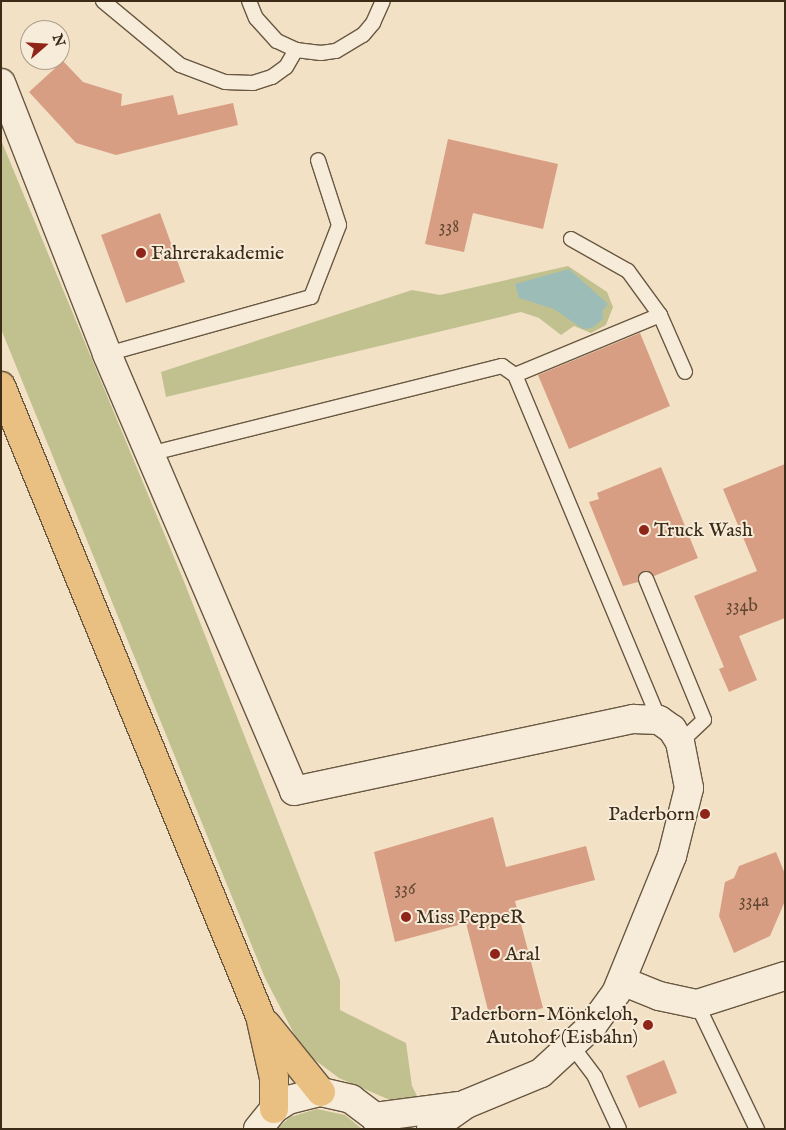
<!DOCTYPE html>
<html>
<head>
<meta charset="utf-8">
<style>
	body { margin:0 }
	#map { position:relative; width:786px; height:1130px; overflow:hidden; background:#f2e1c5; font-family:"IM FELL English",serif }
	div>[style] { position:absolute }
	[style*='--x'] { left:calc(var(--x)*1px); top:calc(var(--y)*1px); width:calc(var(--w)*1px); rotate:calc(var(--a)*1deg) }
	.green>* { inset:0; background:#c1c190 }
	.water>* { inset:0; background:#9cbcb8 }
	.building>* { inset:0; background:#d89e83 }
	.roads { filter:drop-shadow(1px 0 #695842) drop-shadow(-1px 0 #695842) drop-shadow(0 1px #695842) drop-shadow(0 -1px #695842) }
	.lane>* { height:14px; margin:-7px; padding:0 7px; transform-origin:7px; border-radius:7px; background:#f7ecd9 }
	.street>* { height:28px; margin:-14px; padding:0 14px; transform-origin:14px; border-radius:14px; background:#f7ecd9 }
	.secondary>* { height:28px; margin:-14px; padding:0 14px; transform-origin:14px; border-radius:14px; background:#f7ecd9 }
	.highway>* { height:28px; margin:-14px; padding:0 14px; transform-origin:14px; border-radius:14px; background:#e9c082 }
	.dots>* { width:14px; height:14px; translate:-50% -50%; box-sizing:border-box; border:2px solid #f7ecd9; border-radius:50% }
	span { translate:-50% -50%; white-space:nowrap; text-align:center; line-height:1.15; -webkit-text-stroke:4px #f7ecd9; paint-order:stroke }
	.number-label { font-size:18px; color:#624832 }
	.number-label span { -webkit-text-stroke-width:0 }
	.poi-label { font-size:20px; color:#3b2b17 }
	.left { translate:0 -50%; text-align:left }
	.right { translate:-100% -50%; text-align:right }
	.frame { position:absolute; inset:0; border:2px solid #3b2b17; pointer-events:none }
	.north { position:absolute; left:20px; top:20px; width:50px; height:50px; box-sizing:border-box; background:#f7ecd9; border:1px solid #ac9f8b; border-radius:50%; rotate:71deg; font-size:14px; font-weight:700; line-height:20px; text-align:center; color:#3b2b17 }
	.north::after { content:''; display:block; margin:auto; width:18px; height:22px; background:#8f2418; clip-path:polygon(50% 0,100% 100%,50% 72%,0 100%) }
</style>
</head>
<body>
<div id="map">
	<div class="green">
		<i style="clip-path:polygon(1px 140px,183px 579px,340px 980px,340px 1010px,406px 1043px,412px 1086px,419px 1100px,390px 1100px,339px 1078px,303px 1051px,265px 978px,1px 329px)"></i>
		<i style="clip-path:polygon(568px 266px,607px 292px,613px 307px,606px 325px,591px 333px,574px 326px,561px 335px,539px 318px,521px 312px,166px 397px,161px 372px,412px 290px,440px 295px)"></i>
		<i style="clip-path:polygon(317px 1109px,345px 1115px,362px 1129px,277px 1129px,290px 1117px)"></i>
	</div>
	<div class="water">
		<i style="clip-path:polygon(569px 269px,608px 304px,602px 311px,603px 319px,592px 328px,583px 329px,554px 309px,519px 298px,515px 284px)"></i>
	</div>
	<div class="building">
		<i style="clip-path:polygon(63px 61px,83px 82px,122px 94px,121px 106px,173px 95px,178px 115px,233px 103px,238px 125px,116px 155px,76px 143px,29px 92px)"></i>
		<i style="clip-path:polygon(448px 139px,558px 164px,543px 229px,473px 213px,464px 252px,425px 244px)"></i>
		<i style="clip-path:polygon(160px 213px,185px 282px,126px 303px,101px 235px)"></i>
		<i style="clip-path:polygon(640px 333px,670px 406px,569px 449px,538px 375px)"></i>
		<i style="clip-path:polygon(785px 464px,785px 618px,739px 636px,757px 680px,729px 692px,719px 669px,724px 667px,694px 596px,757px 571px,723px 489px)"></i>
		<i style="clip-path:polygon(661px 467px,698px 558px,654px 576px,643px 571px,638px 582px,623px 586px,589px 502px,599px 499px,597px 493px)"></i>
		<i style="clip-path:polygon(493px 817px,506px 867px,586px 846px,595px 880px,515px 901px,543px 1008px,491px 1022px,466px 923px,395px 942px,374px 852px)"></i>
		<i style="clip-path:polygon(776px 852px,785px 874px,785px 901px,770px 936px,734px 953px,719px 916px,725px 882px,734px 878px,739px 866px)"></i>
		<i style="clip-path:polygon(664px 1060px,677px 1093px,639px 1108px,626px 1076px)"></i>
	</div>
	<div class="roads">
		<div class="lane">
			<i style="--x:103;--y:1;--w:100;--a:39.7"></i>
			<i style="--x:180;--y:65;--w:48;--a:20.7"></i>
			<i style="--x:225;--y:82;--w:28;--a:2"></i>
			<i style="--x:253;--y:83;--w:20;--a:-18"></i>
			<i style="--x:272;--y:77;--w:17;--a:-36"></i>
			<i style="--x:286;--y:67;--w:20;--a:-60"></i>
			<i style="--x:249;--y:1;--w:18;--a:68"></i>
			<i style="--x:256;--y:18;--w:31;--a:48"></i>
			<i style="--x:277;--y:41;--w:21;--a:25"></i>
			<i style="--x:296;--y:50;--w:25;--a:7"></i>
			<i style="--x:321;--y:53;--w:15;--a:-8"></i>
			<i style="--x:336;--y:51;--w:31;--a:-31"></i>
			<i style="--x:363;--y:35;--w:16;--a:-50"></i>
			<i style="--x:373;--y:23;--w:24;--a:-66"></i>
			<i style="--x:571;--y:239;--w:65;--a:29.3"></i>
			<i style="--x:628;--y:271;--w:54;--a:54"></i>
			<i style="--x:107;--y:354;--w:212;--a:-15.6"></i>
			<i style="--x:311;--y:297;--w:77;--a:-68.7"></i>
			<i style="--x:339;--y:225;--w:68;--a:-107.9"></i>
			<i style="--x:515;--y:375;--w:157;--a:-22.5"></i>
			<i style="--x:660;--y:315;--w:62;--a:66.3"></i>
			<i style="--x:153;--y:453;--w:360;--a:-14"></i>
			<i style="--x:502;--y:366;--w:16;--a:35"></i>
			<i style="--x:515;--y:375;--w:374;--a:67.3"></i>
			<i style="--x:646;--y:579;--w:152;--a:67.6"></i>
			<i style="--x:704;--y:720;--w:33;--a:137"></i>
			<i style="--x:697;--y:1004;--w:139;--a:64.4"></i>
			<i style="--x:572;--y:1046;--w:39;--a:53"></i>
			<i style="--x:595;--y:1077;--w:57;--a:65.2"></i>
		</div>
		<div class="street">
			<i style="--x:1;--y:83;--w:291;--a:68.6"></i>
			<i style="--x:107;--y:354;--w:475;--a:66.8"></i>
			<i style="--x:294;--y:791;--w:347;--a:-12"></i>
			<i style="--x:633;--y:719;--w:26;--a:2"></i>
			<i style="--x:659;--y:720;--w:16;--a:35"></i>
			<i style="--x:672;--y:729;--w:15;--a:58"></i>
			<i style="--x:680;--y:742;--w:47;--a:78.9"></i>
			<i style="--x:689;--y:788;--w:70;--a:104"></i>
			<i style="--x:672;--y:856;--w:148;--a:112.2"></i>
			<i style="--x:616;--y:993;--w:39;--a:126"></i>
			<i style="--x:593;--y:1025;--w:71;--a:137.3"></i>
			<i style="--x:541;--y:1073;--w:81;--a:157.5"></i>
			<i style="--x:466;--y:1104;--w:43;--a:144.5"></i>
			<i style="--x:622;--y:981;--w:40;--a:22"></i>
			<i style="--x:659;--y:996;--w:39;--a:12"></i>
			<i style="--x:697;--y:1004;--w:92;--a:-17.7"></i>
			<i style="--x:375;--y:1117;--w:83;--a:-7.6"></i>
		</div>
		<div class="secondary">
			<i style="--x:258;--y:1129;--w:26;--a:-51"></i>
			<i style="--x:274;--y:1109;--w:17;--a:-33"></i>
			<i style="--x:288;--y:1100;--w:34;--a:-14"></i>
			<i style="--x:321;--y:1092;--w:31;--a:13"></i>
			<i style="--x:351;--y:1099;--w:30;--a:37"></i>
			<i style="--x:375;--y:1117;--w:13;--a:63"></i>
		</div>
		<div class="highway">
			<i style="--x:1;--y:386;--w:681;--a:67.65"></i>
			<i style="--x:260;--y:1016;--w:64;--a:77.3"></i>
			<i style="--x:274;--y:1078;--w:31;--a:90"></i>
			<i style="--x:267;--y:1025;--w:86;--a:51.1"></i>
		</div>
	</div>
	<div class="dots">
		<i style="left:141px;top:253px;background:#8f2418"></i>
		<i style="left:644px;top:530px;background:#8f2418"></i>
		<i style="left:705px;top:814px;background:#8f2418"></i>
		<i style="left:406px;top:917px;background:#8f2418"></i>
		<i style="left:495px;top:954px;background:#8f2418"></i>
		<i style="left:648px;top:1025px;background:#8f2418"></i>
	</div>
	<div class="number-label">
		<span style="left:449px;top:228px">338</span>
		<span style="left:742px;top:607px">334b</span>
		<span style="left:405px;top:890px">336</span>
		<span style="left:754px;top:902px">334a</span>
	</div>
	<div class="poi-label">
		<span class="left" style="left:151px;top:253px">Fahrerakademie</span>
		<span class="left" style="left:654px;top:530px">Truck Wash</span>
		<span class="right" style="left:695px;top:814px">Paderborn</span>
		<span class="left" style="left:416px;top:917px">Miss PeppeR</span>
		<span class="left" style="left:505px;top:954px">Aral</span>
		<span class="right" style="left:638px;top:1026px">Paderborn-Mönkeloh,<br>Autohof (Eisbahn)</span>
	</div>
	<div class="frame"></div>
	<div class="north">N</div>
</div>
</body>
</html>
